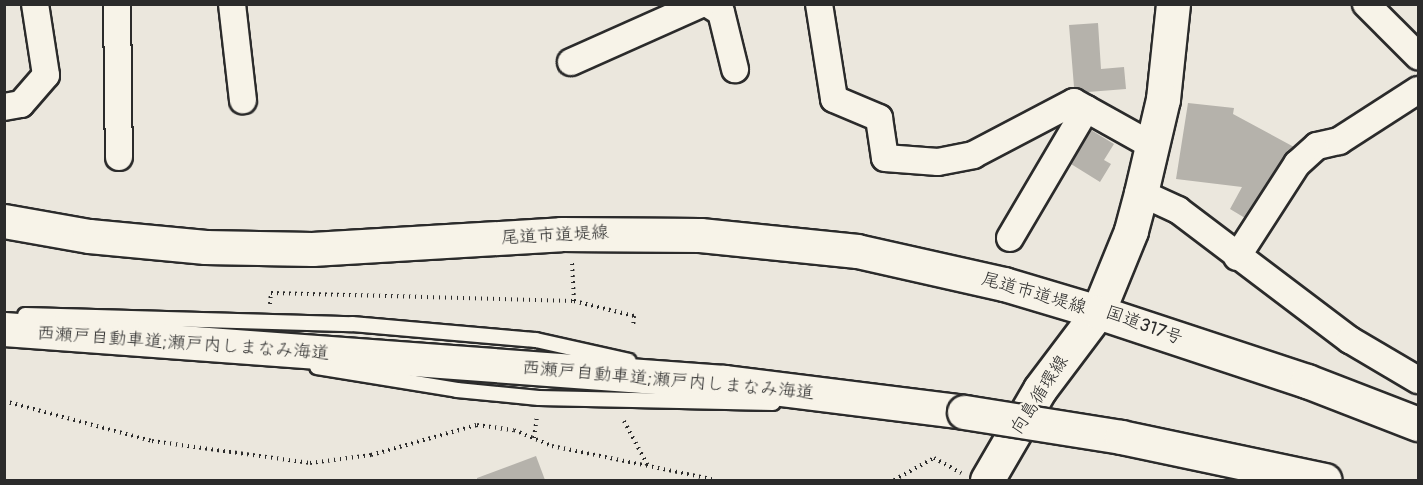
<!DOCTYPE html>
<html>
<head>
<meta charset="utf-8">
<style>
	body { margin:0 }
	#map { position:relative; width:1423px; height:485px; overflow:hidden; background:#ebe7dd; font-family:Pangolin,"Klee One",sans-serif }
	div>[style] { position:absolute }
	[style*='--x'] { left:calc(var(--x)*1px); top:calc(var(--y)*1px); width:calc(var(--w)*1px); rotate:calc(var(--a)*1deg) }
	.building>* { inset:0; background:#b5b2ab }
	.path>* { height:4px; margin-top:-2px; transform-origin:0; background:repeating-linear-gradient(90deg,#2b2b2b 0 1.5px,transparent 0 6px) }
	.roads { filter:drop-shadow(2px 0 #2b2b2b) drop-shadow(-2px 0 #2b2b2b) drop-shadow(0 2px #2b2b2b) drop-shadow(0 -2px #2b2b2b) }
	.service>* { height:14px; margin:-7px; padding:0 7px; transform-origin:7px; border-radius:7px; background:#f7f3e8 }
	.minor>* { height:26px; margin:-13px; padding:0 13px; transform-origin:13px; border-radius:13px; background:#f7f3e8 }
	.tertiary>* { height:33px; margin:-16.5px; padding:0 16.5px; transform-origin:16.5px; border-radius:16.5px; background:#f7f3e8 }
	.secondary>* { height:33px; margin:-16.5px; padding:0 16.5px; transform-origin:16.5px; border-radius:16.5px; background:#f7f3e8 }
	.trunk>* { height:33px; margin:-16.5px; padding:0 16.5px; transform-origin:16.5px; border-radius:16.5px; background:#f7f3e8 }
	.motorway>* { height:33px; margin:-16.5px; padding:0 16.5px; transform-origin:16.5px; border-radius:16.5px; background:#f7f3e8 }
	.bridges { filter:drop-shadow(2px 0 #2b2b2b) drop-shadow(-2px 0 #2b2b2b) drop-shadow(0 2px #2b2b2b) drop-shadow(0 -2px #2b2b2b) }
	.motorway-bridge>* { height:33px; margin:-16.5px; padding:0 16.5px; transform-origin:16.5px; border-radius:16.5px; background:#f7f3e8 }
	span { translate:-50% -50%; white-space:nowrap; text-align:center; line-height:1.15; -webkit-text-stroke:4.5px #f7f3e8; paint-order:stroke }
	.street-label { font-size:18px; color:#2b2b2b }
	.frame { position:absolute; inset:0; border:6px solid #2b2b2b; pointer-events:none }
</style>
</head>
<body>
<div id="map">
	<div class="building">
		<i style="clip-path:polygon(1098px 23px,1101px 69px,1124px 67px,1126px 89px,1088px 92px,1074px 87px,1069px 25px)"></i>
		<i style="clip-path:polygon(1188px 103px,1234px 108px,1233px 114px,1294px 147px,1245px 218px,1230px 209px,1242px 187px,1176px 179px)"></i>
		<i style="clip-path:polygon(1091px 130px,1114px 144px,1104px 160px,1111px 164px,1100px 182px,1071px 164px)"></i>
		<i style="clip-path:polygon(536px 456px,545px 480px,477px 480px,477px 478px)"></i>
	</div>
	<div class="path">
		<i style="--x:574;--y:301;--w:62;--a:14"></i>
		<i style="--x:634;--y:316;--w:11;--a:95"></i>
		<i style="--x:270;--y:304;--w:11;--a:-85"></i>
		<i style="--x:271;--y:293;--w:303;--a:1.5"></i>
		<i style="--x:574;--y:301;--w:38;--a:-93"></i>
		<i style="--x:4;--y:401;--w:153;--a:15.1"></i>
		<i style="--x:152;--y:441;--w:160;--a:7.9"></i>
		<i style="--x:310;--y:463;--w:62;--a:-7.5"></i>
		<i style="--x:371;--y:455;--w:110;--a:-15.8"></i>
		<i style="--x:477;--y:425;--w:37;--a:8"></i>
		<i style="--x:514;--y:430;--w:41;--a:22.8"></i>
		<i style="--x:552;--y:446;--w:167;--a:11.7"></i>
		<i style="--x:624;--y:421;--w:51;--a:61.9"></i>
		<i style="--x:534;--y:438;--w:22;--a:-82"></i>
		<i style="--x:894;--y:480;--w:46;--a:-28.8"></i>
		<i style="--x:934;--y:458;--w:31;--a:29"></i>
	</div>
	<div class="roads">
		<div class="service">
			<i style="--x:25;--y:315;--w:327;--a:1.6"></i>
			<i style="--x:352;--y:324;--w:185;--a:5"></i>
			<i style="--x:536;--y:340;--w:95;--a:12.7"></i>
			<i style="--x:317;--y:367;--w:142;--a:9.3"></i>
			<i style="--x:457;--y:390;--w:82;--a:5.6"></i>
			<i style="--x:539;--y:398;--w:234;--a:1.2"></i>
		</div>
		<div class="minor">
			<i style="--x:117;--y:4;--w:153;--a:89.3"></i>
			<i style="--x:232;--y:4;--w:97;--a:83.5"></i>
			<i style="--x:708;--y:4;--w:15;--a:32"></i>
			<i style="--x:721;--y:12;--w:59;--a:76.2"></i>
			<i style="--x:819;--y:4;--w:96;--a:81"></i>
			<i style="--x:834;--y:99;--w:49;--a:22.9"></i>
			<i style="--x:879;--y:118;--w:40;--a:81.5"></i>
			<i style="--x:885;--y:158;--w:53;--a:4.3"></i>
			<i style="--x:938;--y:162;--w:36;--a:-11"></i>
			<i style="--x:973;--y:155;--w:114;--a:-27.7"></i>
			<i style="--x:1074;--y:102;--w:88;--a:29.2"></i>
			<i style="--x:1366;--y:4;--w:74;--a:45"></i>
			<i style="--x:571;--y:62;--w:142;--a:-24"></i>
			<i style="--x:4;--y:107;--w:17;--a:-10"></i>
			<i style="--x:21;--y:104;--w:38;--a:-49"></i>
			<i style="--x:46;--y:75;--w:72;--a:-98.8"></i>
			<i style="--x:1141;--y:193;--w:41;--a:24.7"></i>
			<i style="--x:1178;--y:210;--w:216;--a:37.1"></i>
			<i style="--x:1350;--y:340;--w:79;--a:30.5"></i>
			<i style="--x:1010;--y:238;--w:150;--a:-59.5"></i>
			<i style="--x:1237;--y:257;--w:111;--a:-57.2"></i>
			<i style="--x:1297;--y:164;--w:27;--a:-42"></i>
			<i style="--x:1317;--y:146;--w:23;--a:-13"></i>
			<i style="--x:1339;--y:141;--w:94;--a:-32.8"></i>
		</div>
		<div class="tertiary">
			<i style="--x:4;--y:221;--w:86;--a:10"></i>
			<i style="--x:89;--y:236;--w:117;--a:5.4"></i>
			<i style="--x:205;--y:247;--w:107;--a:1.1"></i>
			<i style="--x:312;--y:249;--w:249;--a:-3.4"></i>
			<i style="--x:561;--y:234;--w:139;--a:0.4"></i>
			<i style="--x:700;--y:235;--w:158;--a:5.8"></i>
			<i style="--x:857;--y:251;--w:151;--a:12.7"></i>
			<i style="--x:1004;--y:284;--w:98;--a:16.6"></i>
		</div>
		<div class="secondary">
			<i style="--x:987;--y:480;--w:105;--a:-59.8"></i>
			<i style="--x:1040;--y:389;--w:96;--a:-53"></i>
		</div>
		<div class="trunk">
			<i style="--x:1173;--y:4;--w:96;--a:96"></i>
			<i style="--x:1163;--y:99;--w:97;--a:103.2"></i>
			<i style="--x:1141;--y:193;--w:39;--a:105"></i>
			<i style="--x:1131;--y:231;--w:87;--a:112.2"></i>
			<i style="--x:1098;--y:312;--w:220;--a:18.3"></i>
			<i style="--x:1307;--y:381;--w:119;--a:21.2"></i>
		</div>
		<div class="motorway">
			<i style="--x:4;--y:329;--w:722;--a:4.21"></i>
			<i style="--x:724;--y:382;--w:242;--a:7.1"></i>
		</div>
	</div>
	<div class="bridges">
		<div class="motorway-bridge">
			<i style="--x:964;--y:412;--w:159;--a:9"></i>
			<i style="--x:1121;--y:437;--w:208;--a:11.9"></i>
		</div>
	</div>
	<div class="street-label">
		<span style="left:555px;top:236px;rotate:-3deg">尾道市道堤線</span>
		<span style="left:1034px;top:294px;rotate:16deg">尾道市道堤線</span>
		<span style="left:1144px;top:326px;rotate:20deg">国道317号</span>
		<span style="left:183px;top:344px;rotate:4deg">西瀬戸自動車道;瀬戸内しまなみ海道</span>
		<span style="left:668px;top:381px;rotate:5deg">西瀬戸自動車道;瀬戸内しまなみ海道</span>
		<span style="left:1040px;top:395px;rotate:-57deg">向島循環線</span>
	</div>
	<div class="frame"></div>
</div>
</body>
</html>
